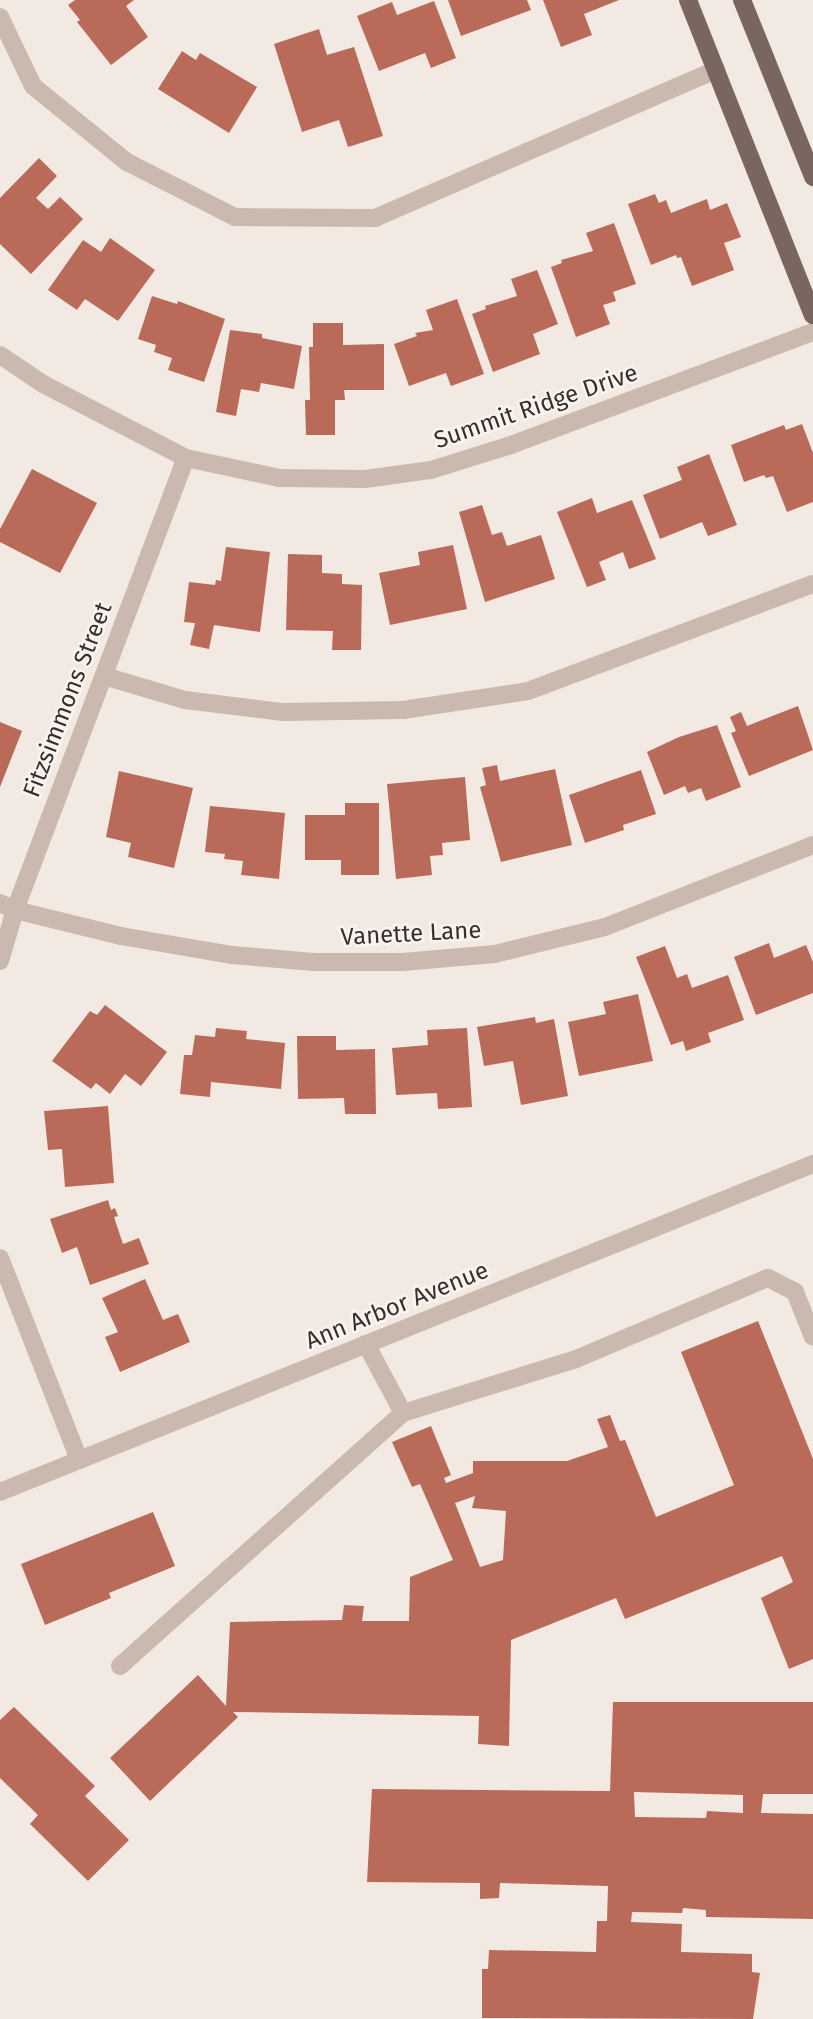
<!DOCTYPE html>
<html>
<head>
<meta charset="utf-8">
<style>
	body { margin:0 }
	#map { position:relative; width:813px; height:2019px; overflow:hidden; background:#f2eae2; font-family:"Fira Sans",sans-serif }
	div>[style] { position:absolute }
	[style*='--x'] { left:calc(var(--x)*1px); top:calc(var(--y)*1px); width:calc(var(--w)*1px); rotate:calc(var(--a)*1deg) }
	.building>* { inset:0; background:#ba6a58 }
	.minor>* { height:18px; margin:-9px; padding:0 9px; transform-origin:9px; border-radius:9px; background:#c9b9af }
	.major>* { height:18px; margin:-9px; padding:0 9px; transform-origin:9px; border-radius:9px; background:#79665f }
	span { translate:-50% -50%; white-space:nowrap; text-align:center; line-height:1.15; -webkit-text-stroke:5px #f9f4ef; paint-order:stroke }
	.street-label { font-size:24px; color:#392f2c }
</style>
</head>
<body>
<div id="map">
	<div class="building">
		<i style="clip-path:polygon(75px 0,134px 0,126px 6px,148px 37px,111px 65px,77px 22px,80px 20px,68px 5px)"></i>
		<i style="clip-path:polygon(448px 0,527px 0,531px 10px,461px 36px)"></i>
		<i style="clip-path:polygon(543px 0,619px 0,584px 14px,592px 35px,561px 47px)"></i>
		<i style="clip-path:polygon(434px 1px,456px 58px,431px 68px,425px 53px,379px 71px,357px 16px,392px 2px,397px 15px)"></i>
		<i style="clip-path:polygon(319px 29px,327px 55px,354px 47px,383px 136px,348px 147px,339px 120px,302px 132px,274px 44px)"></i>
		<i style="clip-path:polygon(182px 51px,196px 60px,200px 53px,257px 87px,229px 133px,158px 89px)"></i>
		<i style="clip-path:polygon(39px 158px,57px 176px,36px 198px,48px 209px,60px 197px,83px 219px,31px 274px,0 244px,0 198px)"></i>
		<i style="clip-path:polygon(655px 194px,659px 203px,666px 200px,671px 213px,707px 199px,710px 210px,727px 203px,741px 237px,724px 243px,734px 270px,692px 286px,681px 257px,677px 258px,676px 255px,651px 265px,628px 204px)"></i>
		<i style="clip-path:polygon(614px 223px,636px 284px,613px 292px,616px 301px,603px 305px,610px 324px,576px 337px,551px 267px,562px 263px,561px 260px,593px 251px,586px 233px)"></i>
		<i style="clip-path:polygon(110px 238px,155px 270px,118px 321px,85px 299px,77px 310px,48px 290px,83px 240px,101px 252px)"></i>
		<i style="clip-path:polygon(537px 270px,558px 324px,533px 334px,540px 354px,493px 372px,472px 314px,486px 309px,485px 306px,517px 296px,511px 279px)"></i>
		<i style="clip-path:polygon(152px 296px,177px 304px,178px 301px,225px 319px,204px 382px,168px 370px,172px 358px,154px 352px,156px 345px,138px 339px)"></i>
		<i style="clip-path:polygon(457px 299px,484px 374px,451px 386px,446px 373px,409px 386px,394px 344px,417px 336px,415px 333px,433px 330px,426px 310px)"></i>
		<i style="clip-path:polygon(313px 323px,343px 323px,343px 345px,384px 344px,384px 390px,344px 390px,345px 400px,335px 400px,335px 435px,306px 435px,305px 400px,310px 400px,309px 347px,313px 347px)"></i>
		<i style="clip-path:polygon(230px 330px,262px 334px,262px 338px,302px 346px,294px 389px,261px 383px,259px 392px,241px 389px,236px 416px,216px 412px)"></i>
		<i style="clip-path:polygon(802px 424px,813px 453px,813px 502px,787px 512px,773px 476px,766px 478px,764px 475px,744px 482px,731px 445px,784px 425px,786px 430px)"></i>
		<i style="clip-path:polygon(709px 454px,737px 525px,708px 536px,702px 522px,660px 539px,643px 495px,682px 480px,677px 467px)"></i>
		<i style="clip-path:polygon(32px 469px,97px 503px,60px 573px,0 542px,0 529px)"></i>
		<i style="clip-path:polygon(592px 498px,597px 513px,632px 500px,656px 559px,629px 569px,623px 552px,599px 562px,606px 580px,587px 587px,557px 512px)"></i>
		<i style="clip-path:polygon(482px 505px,492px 535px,502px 532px,507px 546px,541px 535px,555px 579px,485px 602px,459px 512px)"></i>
		<i style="clip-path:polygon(453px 545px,467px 609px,390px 625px,379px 573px,420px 565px,418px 552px)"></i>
		<i style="clip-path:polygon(226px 547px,270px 552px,260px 632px,214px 625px,209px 649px,190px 645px,195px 623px,184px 622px,189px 582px,215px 585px,216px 580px,221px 581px)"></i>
		<i style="clip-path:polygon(288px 554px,322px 555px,322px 573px,342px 574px,342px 584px,362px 585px,361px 650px,332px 650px,333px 631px,286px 630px)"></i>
		<i style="clip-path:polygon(798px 706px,813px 750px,749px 776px,731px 733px,736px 731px,730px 717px,741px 712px,747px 726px)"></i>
		<i style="clip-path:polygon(0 722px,22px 731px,0 787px)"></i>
		<i style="clip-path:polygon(717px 725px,741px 787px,706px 801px,701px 788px,688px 793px,685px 786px,664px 795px,647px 752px,679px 737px)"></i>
		<i style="clip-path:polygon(497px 765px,500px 781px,555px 769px,572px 845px,501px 862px,480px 787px,486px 785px,482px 768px)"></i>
		<i style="clip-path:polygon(641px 770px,656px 814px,623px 825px,624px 830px,585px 843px,569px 795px)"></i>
		<i style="clip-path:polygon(119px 771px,193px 788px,174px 868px,128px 857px,131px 843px,106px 837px)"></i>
		<i style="clip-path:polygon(465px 777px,470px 840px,442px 843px,443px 855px,430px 856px,432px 875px,396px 879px,387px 784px)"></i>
		<i style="clip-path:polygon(345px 803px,379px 803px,379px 875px,341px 875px,341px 860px,305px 860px,305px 815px,345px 815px)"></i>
		<i style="clip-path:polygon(210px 806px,285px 813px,279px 879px,241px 875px,243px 861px,224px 859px,225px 854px,205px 852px)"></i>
		<i style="clip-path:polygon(769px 943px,774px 958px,806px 945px,813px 962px,813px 993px,756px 1015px,734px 957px)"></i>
		<i style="clip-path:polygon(665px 946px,677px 978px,687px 974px,692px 988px,728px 975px,744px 1020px,708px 1033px,711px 1042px,686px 1051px,683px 1041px,671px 1045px,636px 957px)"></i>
		<i style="clip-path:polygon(638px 994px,653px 1061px,579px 1076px,568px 1022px,606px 1014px,603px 1002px)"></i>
		<i style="clip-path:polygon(105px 1005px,167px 1052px,141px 1086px,125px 1074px,110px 1094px,96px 1083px,91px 1089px,52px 1061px,90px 1011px,97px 1015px)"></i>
		<i style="clip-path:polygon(535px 1017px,536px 1023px,554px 1019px,568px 1096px,521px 1105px,513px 1061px,484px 1066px,477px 1027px)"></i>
		<i style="clip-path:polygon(216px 1028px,247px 1031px,246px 1039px,285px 1043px,281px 1089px,211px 1082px,210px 1097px,180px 1094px,184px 1055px,192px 1055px,195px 1035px,215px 1037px)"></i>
		<i style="clip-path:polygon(467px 1028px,472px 1107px,438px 1109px,437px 1093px,396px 1095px,392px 1048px,428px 1045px,427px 1030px)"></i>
		<i style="clip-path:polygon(297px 1036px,336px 1036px,336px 1050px,375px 1049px,376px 1114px,345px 1114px,344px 1098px,298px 1099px)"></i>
		<i style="clip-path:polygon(108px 1106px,114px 1183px,65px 1187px,62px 1149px,48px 1150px,44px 1111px)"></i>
		<i style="clip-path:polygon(108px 1200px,111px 1210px,115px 1208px,118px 1216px,114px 1217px,123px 1244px,139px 1238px,149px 1264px,90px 1285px,77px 1247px,62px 1253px,50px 1219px)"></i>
		<i style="clip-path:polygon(145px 1279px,163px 1320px,178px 1314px,190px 1342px,120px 1372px,105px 1337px,118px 1332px,102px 1298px)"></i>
		<i style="clip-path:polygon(evenodd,758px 1321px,813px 1459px,813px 1659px,789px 1669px,761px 1598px,793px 1582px,782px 1556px,625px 1619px,616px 1598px,511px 1640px,509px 1746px,478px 1744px,479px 1716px,233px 1712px,238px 1717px,150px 1801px,110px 1758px,198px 1675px,226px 1706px,230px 1622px,342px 1620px,344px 1605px,364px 1606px,362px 1621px,409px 1621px,410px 1577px,453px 1560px,420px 1484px,412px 1487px,392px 1442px,431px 1426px,451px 1475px,444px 1478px,446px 1483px,473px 1473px,473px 1461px,567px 1461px,608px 1447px,597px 1419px,610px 1415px,620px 1441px,625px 1440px,656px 1517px,734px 1485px,681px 1352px,758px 1321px,475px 1496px,472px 1508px,506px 1511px,503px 1560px,480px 1567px,455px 1503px,475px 1496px)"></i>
		<i style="clip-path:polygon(153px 1512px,175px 1566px,109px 1593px,111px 1598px,45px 1625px,21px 1564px)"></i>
		<i style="clip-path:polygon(evenodd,613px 1702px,813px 1702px,813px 1794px,763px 1794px,761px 1813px,813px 1814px,813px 1919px,706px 1917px,706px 1910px,683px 1908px,682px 1913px,632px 1912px,631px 1922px,682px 1924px,681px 1952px,752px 1954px,752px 1972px,760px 1973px,753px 2019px,482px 2018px,482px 1969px,488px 1969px,489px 1950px,596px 1952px,597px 1921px,607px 1921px,608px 1886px,500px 1883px,499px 1898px,480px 1899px,480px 1883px,367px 1882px,372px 1789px,610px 1791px,613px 1702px,634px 1792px,743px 1795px,743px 1813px,707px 1811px,706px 1818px,635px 1817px,634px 1792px)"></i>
		<i style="clip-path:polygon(14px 1707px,95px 1786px,85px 1796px,129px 1840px,88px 1881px,30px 1824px,38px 1815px,0 1778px,0 1720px)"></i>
	</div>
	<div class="minor">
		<i style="--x:0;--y:17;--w:76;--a:64.4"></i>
		<i style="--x:33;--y:86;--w:121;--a:39"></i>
		<i style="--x:127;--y:162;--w:121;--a:27"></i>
		<i style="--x:235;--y:217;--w:140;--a:0.4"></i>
		<i style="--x:375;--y:218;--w:372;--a:-23.5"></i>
		<i style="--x:0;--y:355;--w:52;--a:34"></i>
		<i style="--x:43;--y:384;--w:161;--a:27.4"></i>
		<i style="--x:186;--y:458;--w:95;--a:12.1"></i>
		<i style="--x:279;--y:478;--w:86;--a:0.7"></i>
		<i style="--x:365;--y:479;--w:67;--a:-7.8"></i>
		<i style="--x:431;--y:470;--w:81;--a:-17.3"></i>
		<i style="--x:508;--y:446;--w:326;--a:-20.5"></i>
		<i style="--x:104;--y:676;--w:84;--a:16.5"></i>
		<i style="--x:185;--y:700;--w:99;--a:7"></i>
		<i style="--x:283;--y:712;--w:120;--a:-1"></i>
		<i style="--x:403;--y:710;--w:126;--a:-8.6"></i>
		<i style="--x:528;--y:691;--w:304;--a:-20.6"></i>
		<i style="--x:0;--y:903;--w:17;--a:25"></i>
		<i style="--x:15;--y:910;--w:109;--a:13.8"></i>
		<i style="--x:121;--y:936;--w:113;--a:9.7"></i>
		<i style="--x:232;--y:955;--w:82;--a:4.9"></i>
		<i style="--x:314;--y:962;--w:89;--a:0"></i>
		<i style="--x:403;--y:962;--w:92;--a:-5"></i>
		<i style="--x:495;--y:954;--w:113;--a:-13.8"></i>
		<i style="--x:605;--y:927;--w:224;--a:-21.5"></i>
		<i style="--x:0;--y:961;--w:53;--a:-73.6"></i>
		<i style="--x:15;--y:910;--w:483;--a:-69.3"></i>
		<i style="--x:0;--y:1258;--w:217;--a:68.6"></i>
		<i style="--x:366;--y:1344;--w:78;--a:61.8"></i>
		<i style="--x:403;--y:1413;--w:181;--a:-17.3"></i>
		<i style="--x:576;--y:1359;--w:208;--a:-22.9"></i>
		<i style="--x:768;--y:1278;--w:30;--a:27"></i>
		<i style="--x:795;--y:1292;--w:48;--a:68.2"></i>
		<i style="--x:0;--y:1492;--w:877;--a:-21.97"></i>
		<i style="--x:120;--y:1666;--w:380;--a:-41.8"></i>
	</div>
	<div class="major">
		<i style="--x:688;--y:0;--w:339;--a:68.4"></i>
		<i style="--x:742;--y:0;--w:191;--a:68.1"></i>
	</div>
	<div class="street-label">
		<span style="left:536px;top:407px;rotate:-19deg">Summit Ridge Drive</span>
		<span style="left:68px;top:700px;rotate:-69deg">Fitzsimmons Street</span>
		<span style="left:411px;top:934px;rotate:-3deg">Vanette Lane</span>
		<span style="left:397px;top:1306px;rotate:-22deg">Ann Arbor Avenue</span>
	</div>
</div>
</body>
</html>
